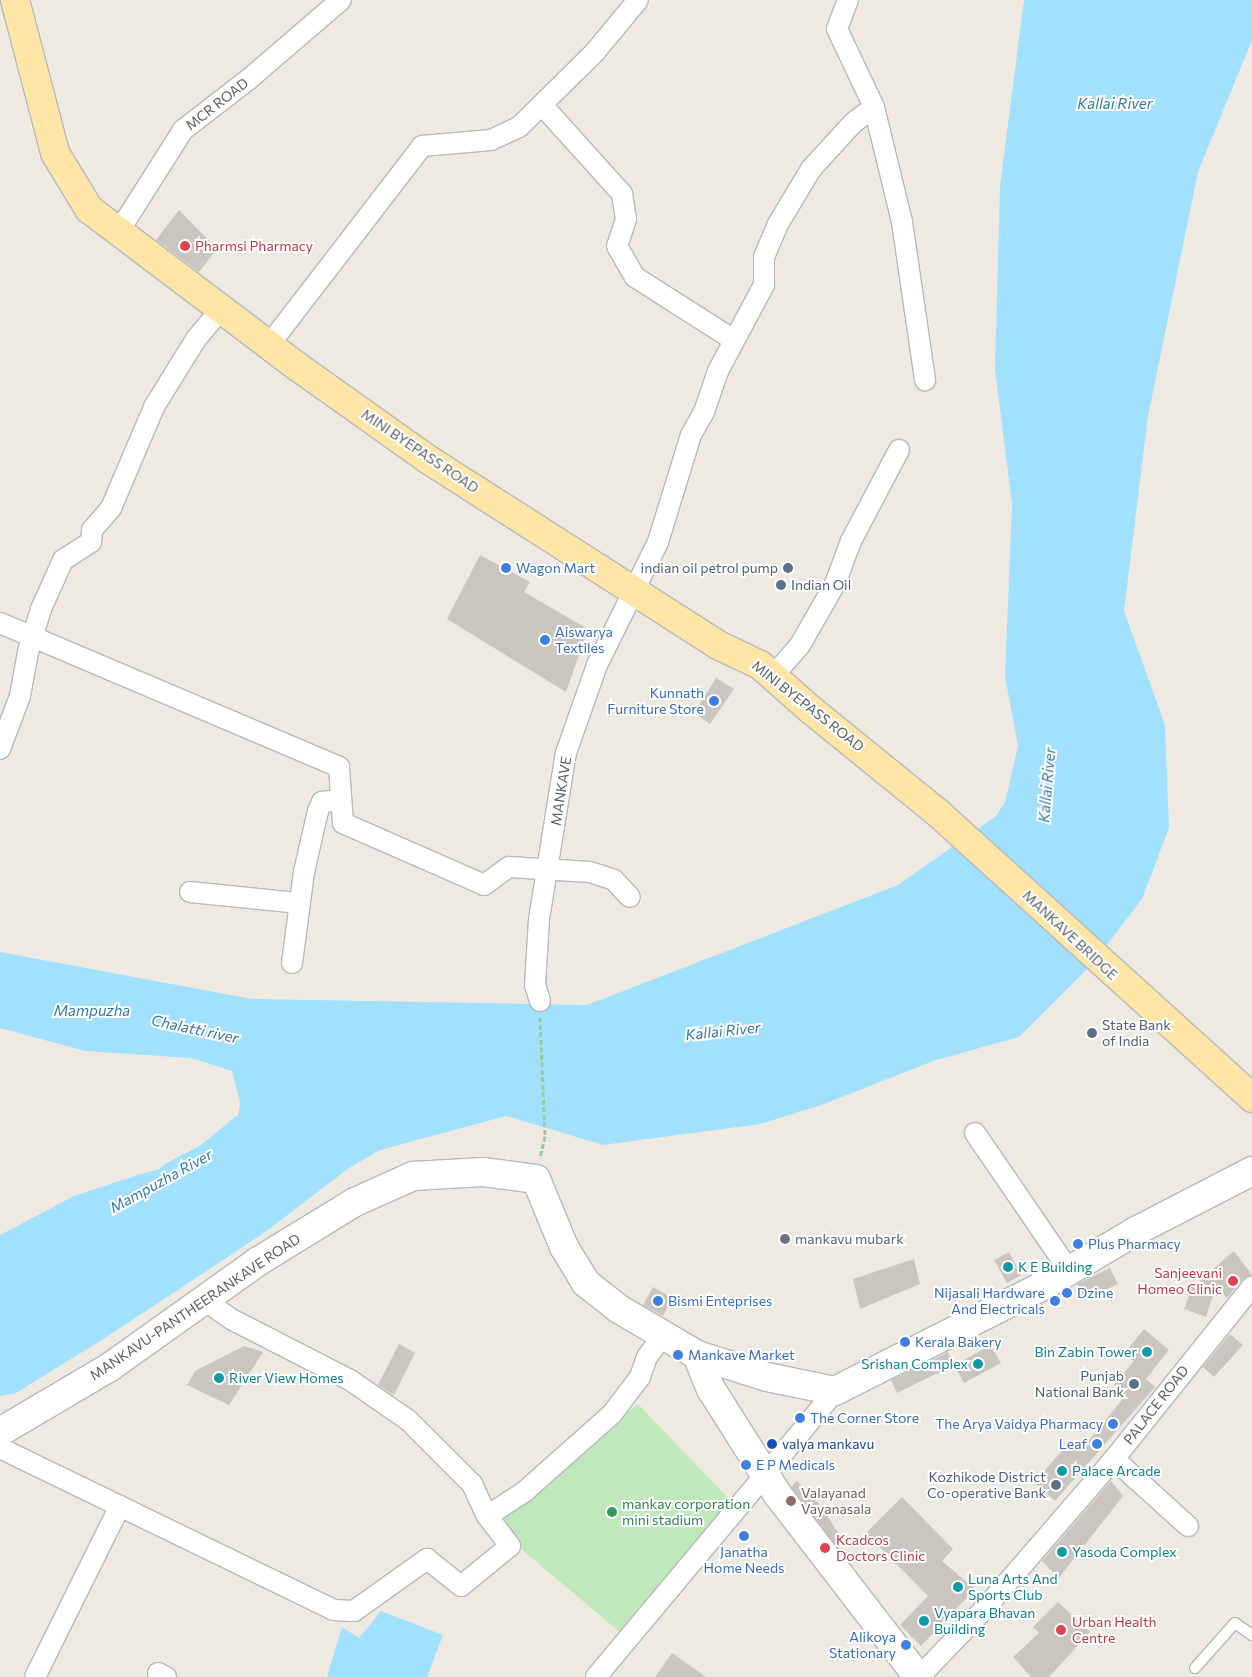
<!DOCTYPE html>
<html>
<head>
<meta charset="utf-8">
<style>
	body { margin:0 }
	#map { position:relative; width:1252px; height:1677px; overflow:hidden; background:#efeae1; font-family:Commissioner,sans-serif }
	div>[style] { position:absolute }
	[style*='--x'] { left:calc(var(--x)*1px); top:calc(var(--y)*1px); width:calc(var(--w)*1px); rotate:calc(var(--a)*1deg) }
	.green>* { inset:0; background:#c0e9bb }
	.water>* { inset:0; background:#a1e1ff }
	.river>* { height:31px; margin:-15.5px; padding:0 15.5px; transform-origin:15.5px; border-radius:15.5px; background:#a1e1ff }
	.building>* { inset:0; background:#cac5be }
	.path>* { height:3px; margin-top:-1.5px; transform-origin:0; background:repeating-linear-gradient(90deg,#95cd9e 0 5px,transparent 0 7.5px) }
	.roads { filter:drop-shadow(1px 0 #b5b9bd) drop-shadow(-1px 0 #b5b9bd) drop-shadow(0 1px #b5b9bd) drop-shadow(0 -1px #b5b9bd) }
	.lane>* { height:10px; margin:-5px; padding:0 5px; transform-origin:5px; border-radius:5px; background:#fff }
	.street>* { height:20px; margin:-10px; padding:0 10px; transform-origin:10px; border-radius:10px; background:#fff }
	.secondary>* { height:28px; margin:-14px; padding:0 14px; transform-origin:14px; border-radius:14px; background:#fff }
	.primary>* { height:28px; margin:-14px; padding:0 14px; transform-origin:14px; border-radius:14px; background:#ffe6a6 }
	.dots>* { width:14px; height:14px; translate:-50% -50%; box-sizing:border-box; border:2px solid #fff; border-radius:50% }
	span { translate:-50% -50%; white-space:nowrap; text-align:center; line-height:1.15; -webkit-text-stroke:4px #fff; paint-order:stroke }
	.street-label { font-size:14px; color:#5a6064 }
	.health-label { font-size:14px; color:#be3a42 }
	.left { translate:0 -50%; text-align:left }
	.right { translate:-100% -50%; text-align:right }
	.shop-label { font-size:14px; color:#366cbe }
	.service-label { font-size:14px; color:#4e5e75 }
	.worship-label { font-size:14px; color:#5b616d }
	.culture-label { font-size:14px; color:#0d838f }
	.transit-label { font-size:14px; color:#164399 }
	.education-label { font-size:14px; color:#785e54 }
	.leisure-label { font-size:14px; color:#27864d }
	.water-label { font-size:15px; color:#3078a8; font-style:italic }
</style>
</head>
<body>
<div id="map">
	<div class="green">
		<i style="clip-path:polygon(638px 1404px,731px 1501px,622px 1634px,489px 1522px)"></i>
	</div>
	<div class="water">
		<i style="clip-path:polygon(1024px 0,1252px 0,1252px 40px,1198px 172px,1148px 416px,1124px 611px,1165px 725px,1169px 828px,1142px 899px,1094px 962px,1019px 1037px,933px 1061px,824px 1104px,760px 1124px,603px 1145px,506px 1116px,380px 1150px,349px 1168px,264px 1233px,105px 1338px,16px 1393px,0 1396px,0 1235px,74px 1196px,141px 1174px,215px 1155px,235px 1143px,240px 1102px,232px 1071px,191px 1058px,85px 1051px,0 1028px,0 952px,252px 999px,587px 1005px,898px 885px,996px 816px,1005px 802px,1018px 746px,1005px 676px,1012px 504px,995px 369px,1000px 186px)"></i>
		<i style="clip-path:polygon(381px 1611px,443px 1635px,427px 1677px,327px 1677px,342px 1627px,359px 1638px)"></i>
	</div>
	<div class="river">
		<i style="--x:172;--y:1177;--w:41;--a:-27.8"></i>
		<i style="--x:208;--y:1158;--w:80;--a:-38.9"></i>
	</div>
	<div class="building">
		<i style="clip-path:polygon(179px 210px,217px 249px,199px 272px,156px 240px)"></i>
		<i style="clip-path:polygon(480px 555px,530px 582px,524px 592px,588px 629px,566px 692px,447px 619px)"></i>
		<i style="clip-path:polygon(716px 678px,734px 689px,710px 724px,694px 713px)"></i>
		<i style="clip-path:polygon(1234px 1251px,1252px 1275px,1243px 1279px,1227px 1298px,1216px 1286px,1206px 1317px,1184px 1309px,1194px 1282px,1197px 1283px)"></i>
		<i style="clip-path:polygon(1009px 1252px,1021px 1275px,1007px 1283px,994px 1260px)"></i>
		<i style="clip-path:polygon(914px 1259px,920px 1284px,860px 1309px,853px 1279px)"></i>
		<i style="clip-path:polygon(1110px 1268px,1118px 1284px,1084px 1300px,1077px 1284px)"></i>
		<i style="clip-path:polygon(653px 1287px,673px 1298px,663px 1316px,643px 1305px)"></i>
		<i style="clip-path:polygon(1144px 1329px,1169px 1350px,1146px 1379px,1155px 1387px,1055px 1501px,1034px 1482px,1070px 1442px,1080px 1451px,1126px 1395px,1114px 1385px,1134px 1361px,1124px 1354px)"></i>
		<i style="clip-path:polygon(1230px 1334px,1243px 1345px,1214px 1377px,1203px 1367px)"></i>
		<i style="clip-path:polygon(399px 1344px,415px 1353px,394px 1395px,378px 1385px)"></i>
		<i style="clip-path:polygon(991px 1345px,1001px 1363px,964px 1383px,954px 1365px)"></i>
		<i style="clip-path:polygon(244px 1346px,263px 1352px,229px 1405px,187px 1385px,195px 1371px)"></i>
		<i style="clip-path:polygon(948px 1352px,954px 1365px,897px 1393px,891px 1380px)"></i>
		<i style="clip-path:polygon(797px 1481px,821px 1506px,842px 1539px,835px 1544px,791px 1487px)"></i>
		<i style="clip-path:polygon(1111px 1481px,1123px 1496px,1059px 1578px,1042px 1561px)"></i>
		<i style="clip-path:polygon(902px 1497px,953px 1549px,942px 1561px,975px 1589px,921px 1646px,900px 1625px,928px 1596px,866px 1533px)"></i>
		<i style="clip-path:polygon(1058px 1602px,1090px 1632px,1049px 1677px,1031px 1677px,1013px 1657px,1039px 1633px,1033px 1627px)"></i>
		<i style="clip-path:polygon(672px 1653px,706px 1677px,655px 1677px)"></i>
	</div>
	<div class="path">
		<i style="--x:540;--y:1017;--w:119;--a:87.6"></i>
		<i style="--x:545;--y:1136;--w:23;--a:103"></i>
	</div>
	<div class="roads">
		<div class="lane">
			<i style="--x:1195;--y:1668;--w:60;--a:-48.4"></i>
			<i style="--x:1235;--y:1623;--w:21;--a:35"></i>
		</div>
		<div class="street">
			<i style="--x:848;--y:0;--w:31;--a:111"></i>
			<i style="--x:837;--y:29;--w:86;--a:64.6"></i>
			<i style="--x:874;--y:107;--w:118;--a:76.3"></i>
			<i style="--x:902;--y:222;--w:160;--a:81.7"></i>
			<i style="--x:542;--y:105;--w:120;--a:48"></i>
			<i style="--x:622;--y:194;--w:25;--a:81"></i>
			<i style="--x:626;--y:219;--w:28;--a:108"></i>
			<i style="--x:617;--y:246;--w:36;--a:60"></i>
			<i style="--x:635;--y:277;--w:117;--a:32.5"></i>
			<i style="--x:119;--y:231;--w:120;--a:-57.6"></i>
			<i style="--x:183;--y:130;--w:83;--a:-37.7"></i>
			<i style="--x:249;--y:79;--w:121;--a:-40.7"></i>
			<i style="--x:269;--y:345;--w:251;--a:-52.4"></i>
			<i style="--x:422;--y:146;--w:69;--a:-5"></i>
			<i style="--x:491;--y:140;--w:31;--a:-25"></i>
			<i style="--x:519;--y:127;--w:107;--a:-44.6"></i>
			<i style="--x:595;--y:52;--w:67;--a:-50.4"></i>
			<i style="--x:0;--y:623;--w:368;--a:23"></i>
			<i style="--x:339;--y:767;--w:56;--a:85.9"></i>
			<i style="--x:343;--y:823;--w:154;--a:23.7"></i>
			<i style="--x:484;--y:885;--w:31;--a:-36"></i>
			<i style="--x:509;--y:867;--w:81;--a:3.5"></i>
			<i style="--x:590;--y:872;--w:25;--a:18"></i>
			<i style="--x:614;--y:880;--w:23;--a:47"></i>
			<i style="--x:773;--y:676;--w:41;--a:-48.9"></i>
			<i style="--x:800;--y:645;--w:70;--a:-60.2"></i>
			<i style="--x:835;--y:584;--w:46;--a:-69.6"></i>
			<i style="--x:851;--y:541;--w:103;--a:-62.2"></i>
			<i style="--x:0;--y:749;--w:57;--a:-69.3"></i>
			<i style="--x:20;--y:696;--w:45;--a:-79.7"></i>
			<i style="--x:28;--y:652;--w:45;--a:-73.2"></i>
			<i style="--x:41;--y:609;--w:54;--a:-65.8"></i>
			<i style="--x:63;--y:560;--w:33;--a:-33"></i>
			<i style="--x:91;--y:542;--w:12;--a:-85"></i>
			<i style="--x:92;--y:530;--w:29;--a:-49"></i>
			<i style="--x:111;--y:508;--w:110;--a:-66.9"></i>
			<i style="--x:154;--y:407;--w:80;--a:-58.3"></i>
			<i style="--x:196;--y:339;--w:39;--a:-50"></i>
			<i style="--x:190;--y:892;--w:110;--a:5.8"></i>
			<i style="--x:292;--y:963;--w:92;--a:-82.5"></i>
			<i style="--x:304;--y:872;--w:63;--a:-77.1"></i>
			<i style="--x:318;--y:811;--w:10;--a:-66"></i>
			<i style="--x:322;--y:802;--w:19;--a:-6"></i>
			<i style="--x:540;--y:1001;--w:17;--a:-107"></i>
			<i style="--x:535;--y:985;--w:66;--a:-86.5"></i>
			<i style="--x:539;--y:919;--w:168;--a:-80.8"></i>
			<i style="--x:566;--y:753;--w:93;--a:-70.6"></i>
			<i style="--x:597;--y:665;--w:137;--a:-63.6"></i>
			<i style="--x:658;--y:542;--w:112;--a:-72.9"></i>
			<i style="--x:691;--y:435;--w:26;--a:-61"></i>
			<i style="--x:704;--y:412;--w:43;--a:-71.1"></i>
			<i style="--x:718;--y:371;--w:98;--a:-61.9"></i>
			<i style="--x:764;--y:285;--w:28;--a:-90"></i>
			<i style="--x:764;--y:257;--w:36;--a:-67"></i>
			<i style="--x:778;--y:224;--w:64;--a:-59"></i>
			<i style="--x:811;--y:169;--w:62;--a:-47.6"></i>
			<i style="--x:853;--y:123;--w:26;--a:-37"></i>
			<i style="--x:975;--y:1133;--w:168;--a:55.6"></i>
			<i style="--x:204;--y:1300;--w:33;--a:35"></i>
			<i style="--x:231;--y:1319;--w:134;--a:27.1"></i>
			<i style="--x:350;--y:1380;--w:70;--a:34.6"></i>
			<i style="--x:408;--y:1420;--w:91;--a:45"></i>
			<i style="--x:472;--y:1484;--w:35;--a:65"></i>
			<i style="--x:487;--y:1516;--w:44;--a:-33"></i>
			<i style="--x:524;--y:1492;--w:118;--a:-41.6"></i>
			<i style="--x:612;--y:1414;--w:46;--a:-52.9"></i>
			<i style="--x:640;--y:1377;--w:21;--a:-71"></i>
			<i style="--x:647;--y:1357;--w:26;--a:-53"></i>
			<i style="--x:0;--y:1448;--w:370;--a:25.9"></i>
			<i style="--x:333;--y:1610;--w:21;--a:3"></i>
			<i style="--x:354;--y:1611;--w:90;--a:-35.5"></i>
			<i style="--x:427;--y:1559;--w:43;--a:38.5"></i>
			<i style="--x:461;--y:1586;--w:63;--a:-39.2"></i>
			<i style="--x:510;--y:1546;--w:38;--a:-127"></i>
			<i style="--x:1114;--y:1459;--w:100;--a:42.2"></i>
			<i style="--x:158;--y:1673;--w:9;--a:27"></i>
			<i style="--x:35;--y:1677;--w:191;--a:-63.6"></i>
			<i style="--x:596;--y:1677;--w:373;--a:-50.1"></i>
			<i style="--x:919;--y:1677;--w:100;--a:-46.2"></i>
			<i style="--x:988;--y:1605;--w:193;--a:-49.2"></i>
			<i style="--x:1114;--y:1459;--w:221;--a:-51.3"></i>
		</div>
		<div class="secondary">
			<i style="--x:697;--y:1355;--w:37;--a:68"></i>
			<i style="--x:711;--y:1389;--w:125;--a:57.7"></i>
			<i style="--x:778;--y:1495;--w:230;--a:52.4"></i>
			<i style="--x:0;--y:1432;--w:128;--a:-30.6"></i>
			<i style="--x:110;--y:1367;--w:181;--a:-35.5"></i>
			<i style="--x:257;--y:1262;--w:115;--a:-31.5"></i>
			<i style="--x:355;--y:1202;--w:64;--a:-24.1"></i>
			<i style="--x:413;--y:1176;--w:70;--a:-3.3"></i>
			<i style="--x:483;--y:1172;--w:53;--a:7.5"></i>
			<i style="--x:536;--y:1179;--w:74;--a:67.6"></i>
			<i style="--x:564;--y:1247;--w:42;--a:58.6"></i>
			<i style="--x:586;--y:1283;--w:42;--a:38.2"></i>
			<i style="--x:619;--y:1309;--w:91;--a:30.5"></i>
			<i style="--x:697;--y:1355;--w:73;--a:17.4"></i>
			<i style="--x:767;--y:1377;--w:69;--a:11.6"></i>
			<i style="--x:835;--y:1391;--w:235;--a:-26.8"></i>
			<i style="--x:1045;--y:1285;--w:106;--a:-30.7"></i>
			<i style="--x:1136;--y:1231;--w:131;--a:-27.3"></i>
		</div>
		<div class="primary">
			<i style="--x:15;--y:0;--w:158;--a:75.3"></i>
			<i style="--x:55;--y:153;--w:66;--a:58.7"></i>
			<i style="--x:89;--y:209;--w:262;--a:37.1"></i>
			<i style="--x:298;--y:367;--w:161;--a:35.4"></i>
			<i style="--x:429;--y:460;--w:343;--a:32.6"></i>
			<i style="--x:718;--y:645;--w:47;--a:25.5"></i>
			<i style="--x:760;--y:665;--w:68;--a:41.4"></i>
			<i style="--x:811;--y:710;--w:164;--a:39"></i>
			<i style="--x:938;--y:813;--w:424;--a:42.2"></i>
		</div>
	</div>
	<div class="dots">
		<i style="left:185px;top:246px;background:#e0444e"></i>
		<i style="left:506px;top:568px;background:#3f7fe0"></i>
		<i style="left:788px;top:568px;background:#5c6f8a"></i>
		<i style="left:781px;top:585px;background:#5c6f8a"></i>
		<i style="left:545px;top:640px;background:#3f7fe0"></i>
		<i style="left:714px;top:701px;background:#3f7fe0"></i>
		<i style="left:1092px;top:1033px;background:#5c6f8a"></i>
		<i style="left:785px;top:1239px;background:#6b7280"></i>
		<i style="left:1078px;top:1244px;background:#3f7fe0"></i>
		<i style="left:1008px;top:1267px;background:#0f9aa8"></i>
		<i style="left:1233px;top:1281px;background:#e0444e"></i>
		<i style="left:1067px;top:1293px;background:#3f7fe0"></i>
		<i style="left:658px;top:1301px;background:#3f7fe0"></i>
		<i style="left:1055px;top:1301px;background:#3f7fe0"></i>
		<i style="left:905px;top:1342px;background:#3f7fe0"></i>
		<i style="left:1147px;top:1352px;background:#0f9aa8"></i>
		<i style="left:678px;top:1355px;background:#3f7fe0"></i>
		<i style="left:978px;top:1364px;background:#0f9aa8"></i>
		<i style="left:219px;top:1378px;background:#0f9aa8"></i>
		<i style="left:1134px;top:1384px;background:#5c6f8a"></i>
		<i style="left:800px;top:1418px;background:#3f7fe0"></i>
		<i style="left:1113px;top:1424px;background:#3f7fe0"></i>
		<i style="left:772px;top:1444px;background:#1a4fb4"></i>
		<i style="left:1097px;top:1444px;background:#3f7fe0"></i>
		<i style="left:746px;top:1465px;background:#3f7fe0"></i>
		<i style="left:1062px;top:1471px;background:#0f9aa8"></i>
		<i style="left:1056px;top:1485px;background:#5c6f8a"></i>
		<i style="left:791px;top:1501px;background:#8d6e63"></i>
		<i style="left:612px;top:1512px;background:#2e9e5b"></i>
		<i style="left:744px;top:1536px;background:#3f7fe0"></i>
		<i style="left:825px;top:1548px;background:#e0444e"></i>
		<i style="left:1062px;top:1552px;background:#0f9aa8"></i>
		<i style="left:958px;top:1587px;background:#0f9aa8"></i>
		<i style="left:924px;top:1621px;background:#0f9aa8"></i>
		<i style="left:1061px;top:1630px;background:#e0444e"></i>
		<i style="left:906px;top:1645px;background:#3f7fe0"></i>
	</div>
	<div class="street-label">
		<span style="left:217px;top:104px;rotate:-38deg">MCR ROAD</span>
		<span style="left:420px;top:451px;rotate:34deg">MINI BYEPASS ROAD</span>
		<span style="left:808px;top:706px;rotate:38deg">MINI BYEPASS ROAD</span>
		<span style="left:561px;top:791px;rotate:-81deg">MANKAVE</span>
		<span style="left:1070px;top:935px;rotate:43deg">MANKAVE BRIDGE</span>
		<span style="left:195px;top:1307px;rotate:-34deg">MANKAVU-PANTHEERANKAVE ROAD</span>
		<span style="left:1156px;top:1405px;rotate:-52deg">PALACE ROAD</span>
	</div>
	<div class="health-label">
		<span class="left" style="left:195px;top:246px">Pharmsi Pharmacy</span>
		<span class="right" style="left:1222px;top:1281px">Sanjeevani<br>Homeo Clinic</span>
		<span class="left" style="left:836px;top:1548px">Kcadcos<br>Doctors Clinic</span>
		<span class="left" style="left:1072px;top:1630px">Urban Health<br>Centre</span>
	</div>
	<div class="shop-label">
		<span class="left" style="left:516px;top:568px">Wagon Mart</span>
		<span class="left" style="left:555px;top:640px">Aiswarya<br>Textiles</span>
		<span class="right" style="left:704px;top:701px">Kunnath<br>Furniture Store</span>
		<span class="left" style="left:1088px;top:1244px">Plus Pharmacy</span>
		<span class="right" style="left:1045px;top:1301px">Nijasali Hardware<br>And Electricals</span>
		<span class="left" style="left:1077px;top:1293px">Dzine</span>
		<span class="left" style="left:668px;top:1301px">Bismi Enteprises</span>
		<span class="left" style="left:915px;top:1342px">Kerala Bakery</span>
		<span class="left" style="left:688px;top:1355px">Mankave Market</span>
		<span class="left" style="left:810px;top:1418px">The Corner Store</span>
		<span class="right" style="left:1103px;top:1424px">The Arya Vaidya Pharmacy</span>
		<span class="right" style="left:1087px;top:1444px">Leaf</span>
		<span class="left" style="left:756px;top:1465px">E P Medicals</span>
		<span style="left:744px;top:1560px">Janatha<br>Home Needs</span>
		<span class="right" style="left:896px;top:1645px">Alikoya<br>Stationary</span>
	</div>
	<div class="service-label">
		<span class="right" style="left:778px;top:568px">indian oil petrol pump</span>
		<span class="left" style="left:791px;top:585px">Indian Oil</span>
		<span class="left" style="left:1102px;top:1033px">State Bank<br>of India</span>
		<span class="right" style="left:1124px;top:1384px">Punjab<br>National Bank</span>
		<span class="right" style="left:1046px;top:1485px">Kozhikode District<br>Co-operative Bank</span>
	</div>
	<div class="worship-label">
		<span class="left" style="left:795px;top:1239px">mankavu mubark</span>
	</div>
	<div class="culture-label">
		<span class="left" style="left:1018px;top:1267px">K E Building</span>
		<span class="right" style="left:1137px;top:1352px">Bin Zabin Tower</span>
		<span class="right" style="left:968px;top:1364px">Srishan Complex</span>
		<span class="left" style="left:229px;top:1378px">River View Homes</span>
		<span class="left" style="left:1072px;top:1471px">Palace Arcade</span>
		<span class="left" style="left:1072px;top:1552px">Yasoda Complex</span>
		<span class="left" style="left:968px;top:1587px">Luna Arts And<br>Sports Club</span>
		<span class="left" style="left:934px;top:1621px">Vyapara Bhavan<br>Building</span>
	</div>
	<div class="transit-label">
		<span class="left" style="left:782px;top:1444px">valya mankavu</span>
	</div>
	<div class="education-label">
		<span class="left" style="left:801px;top:1501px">Valayanad<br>Vayanasala</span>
	</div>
	<div class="leisure-label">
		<span class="left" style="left:622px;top:1512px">mankav corporation<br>mini stadium</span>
	</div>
	<div class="water-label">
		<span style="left:1115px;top:104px">Kallai River</span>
		<span style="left:1047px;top:785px;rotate:-85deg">Kallai River</span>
		<span style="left:92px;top:1011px">Mampuzha</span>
		<span style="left:195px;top:1029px;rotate:12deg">Chalatti river</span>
		<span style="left:723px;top:1031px;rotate:-6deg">Kallai River</span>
		<span style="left:161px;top:1181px;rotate:-29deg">Mampuzha River</span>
	</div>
</div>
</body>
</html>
